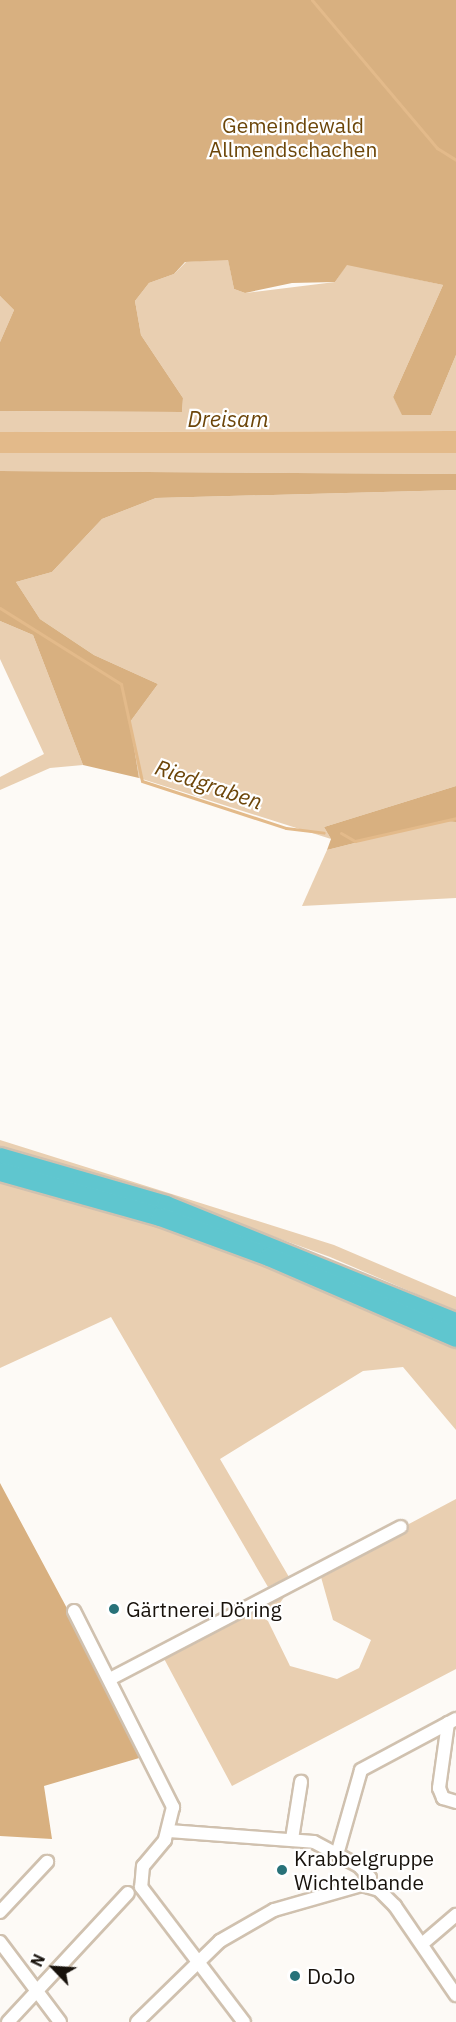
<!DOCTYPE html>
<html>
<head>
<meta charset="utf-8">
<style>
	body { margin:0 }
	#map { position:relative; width:456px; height:2022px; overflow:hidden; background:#fdfaf6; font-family:"IBM Plex Sans",sans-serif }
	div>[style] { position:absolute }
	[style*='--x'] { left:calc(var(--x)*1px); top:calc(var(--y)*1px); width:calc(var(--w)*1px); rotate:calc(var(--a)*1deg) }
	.green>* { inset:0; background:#e9cfb1 }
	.forest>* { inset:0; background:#d8b080 }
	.water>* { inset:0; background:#e3ba8a }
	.stream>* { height:3px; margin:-1.5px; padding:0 1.5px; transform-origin:1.5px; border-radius:1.5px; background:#e3ba8a }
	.roads { filter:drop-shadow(2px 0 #d0c1af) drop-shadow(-2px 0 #d0c1af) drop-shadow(0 2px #d0c1af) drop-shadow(0 -2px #d0c1af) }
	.minor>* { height:12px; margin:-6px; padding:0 6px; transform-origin:6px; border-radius:6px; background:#fff }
	.highway>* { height:18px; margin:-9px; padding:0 9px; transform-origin:9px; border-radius:9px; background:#5fc6cf }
	.dots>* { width:16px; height:16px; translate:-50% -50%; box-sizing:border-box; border:3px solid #fff; border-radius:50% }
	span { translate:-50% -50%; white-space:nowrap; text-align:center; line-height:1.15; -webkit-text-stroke:4.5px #fff; paint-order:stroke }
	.park-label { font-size:21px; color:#6c4609 }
	.poi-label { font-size:21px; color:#18120c }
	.left { translate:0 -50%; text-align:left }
	.water-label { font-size:22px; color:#6c4509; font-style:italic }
	.north { position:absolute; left:24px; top:1938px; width:60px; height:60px; -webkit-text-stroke:4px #fff; paint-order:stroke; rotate:295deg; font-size:16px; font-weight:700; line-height:24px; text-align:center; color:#18120c }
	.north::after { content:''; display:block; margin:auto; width:21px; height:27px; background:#18120c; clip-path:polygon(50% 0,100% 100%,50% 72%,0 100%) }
</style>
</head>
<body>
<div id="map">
	<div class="green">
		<i style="clip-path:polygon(228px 259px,234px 289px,245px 293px,335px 282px,347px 264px,443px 285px,393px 397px,403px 415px,431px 415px,456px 355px,456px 431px,0 432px,0 411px,182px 412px,183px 398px,141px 335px,135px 301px,149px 283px,174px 274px,186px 262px)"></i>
		<i style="clip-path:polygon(0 296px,14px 310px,0 342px)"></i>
		<i style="clip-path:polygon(0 453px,456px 453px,456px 474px,0 471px)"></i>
		<i style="clip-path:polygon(456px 490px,456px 786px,324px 827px,331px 839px,139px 778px,130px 722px,158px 684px,94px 655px,40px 619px,16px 582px,52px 572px,102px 519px,156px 498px)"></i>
		<i style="clip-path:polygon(0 621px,33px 635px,83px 765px,50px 768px,0 790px,0 777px,44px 754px,0 659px)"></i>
		<i style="clip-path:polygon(442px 821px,456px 822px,456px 898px,302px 906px,327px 850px)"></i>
		<i style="clip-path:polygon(0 1140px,334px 1245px,456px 1297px,456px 1311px,330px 1257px,211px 1214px,0 1151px)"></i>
		<i style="clip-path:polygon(0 1178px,119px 1211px,254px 1258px,456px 1345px,456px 1430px,403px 1367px,363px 1371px,220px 1459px,289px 1577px,268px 1587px,111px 1317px,0 1368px)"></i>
		<i style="clip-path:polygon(456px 1499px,456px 1669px,232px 1786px,161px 1653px,251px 1610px,268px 1621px,290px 1666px,337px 1679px,359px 1668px,371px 1640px,333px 1620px,321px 1577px,287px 1593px,273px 1613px,260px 1603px)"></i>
	</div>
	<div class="forest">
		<i style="clip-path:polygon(0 0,456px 0,456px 355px,431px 415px,402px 415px,393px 397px,443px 285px,347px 265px,335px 282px,292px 283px,245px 293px,234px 289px,228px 260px,185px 262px,174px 274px,149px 283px,135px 301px,141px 335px,183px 398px,182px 412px,0 411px,0 342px,14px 310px,0 296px)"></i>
		<i style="clip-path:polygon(0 471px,456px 474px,456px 490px,156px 498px,102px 519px,52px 572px,16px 582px,40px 619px,94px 655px,158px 684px,130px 722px,139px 778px,83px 765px,33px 635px,0 621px)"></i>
		<i style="clip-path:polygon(456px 786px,456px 822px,442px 821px,327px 850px,331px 839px,324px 827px)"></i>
		<i style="clip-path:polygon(0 1483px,146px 1756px,44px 1786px,52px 1839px,0 1836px)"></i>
	</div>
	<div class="water">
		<i style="clip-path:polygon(456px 431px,456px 453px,0 453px,0 432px)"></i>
	</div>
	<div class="stream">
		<i style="--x:312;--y:0;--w:194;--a:49.8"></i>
		<i style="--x:437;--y:148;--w:22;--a:32"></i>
		<i style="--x:0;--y:608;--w:143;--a:32.1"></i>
		<i style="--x:121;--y:684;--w:99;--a:77.8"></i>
		<i style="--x:142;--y:781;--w:151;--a:18.1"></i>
		<i style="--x:286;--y:828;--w:38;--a:7"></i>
		<i style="--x:341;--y:833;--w:16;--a:30"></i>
		<i style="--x:355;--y:841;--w:104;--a:-12.8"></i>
	</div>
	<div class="roads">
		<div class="minor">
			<i style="--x:74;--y:1611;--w:220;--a:63.2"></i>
			<i style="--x:173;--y:1807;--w:34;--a:104"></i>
			<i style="--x:165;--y:1840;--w:34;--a:130"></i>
			<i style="--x:143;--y:1866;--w:21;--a:95"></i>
			<i style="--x:141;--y:1887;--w:170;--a:52.7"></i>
			<i style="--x:110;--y:1679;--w:328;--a:-27.6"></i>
			<i style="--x:448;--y:1723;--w:66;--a:97.9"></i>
			<i style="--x:439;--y:1788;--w:11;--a:68"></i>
			<i style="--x:443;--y:1798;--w:14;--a:17"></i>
			<i style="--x:169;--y:1831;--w:145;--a:4.3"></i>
			<i style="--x:314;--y:1842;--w:51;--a:28.1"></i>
			<i style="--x:359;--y:1866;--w:16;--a:47"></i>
			<i style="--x:370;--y:1878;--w:9;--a:90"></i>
			<i style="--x:292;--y:1839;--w:58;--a:-81"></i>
			<i style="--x:338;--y:1851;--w:84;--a:-74.1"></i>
			<i style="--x:361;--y:1770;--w:108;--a:-28.2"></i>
			<i style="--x:0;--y:1912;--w:69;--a:-46.8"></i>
			<i style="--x:0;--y:1942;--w:100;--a:53.1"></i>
			<i style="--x:422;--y:1944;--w:45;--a:-40.5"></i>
			<i style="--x:8;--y:2022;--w:176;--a:-47.1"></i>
			<i style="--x:137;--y:2022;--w:116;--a:-44.3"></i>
			<i style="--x:220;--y:1941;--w:62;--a:-29.9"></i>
			<i style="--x:274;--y:1910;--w:91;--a:-15.9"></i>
			<i style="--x:362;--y:1885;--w:18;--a:16"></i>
			<i style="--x:379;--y:1890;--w:23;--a:45"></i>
			<i style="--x:395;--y:1906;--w:108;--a:55.6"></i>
		</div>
		<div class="highway">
			<i style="--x:0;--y:1157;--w:173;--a:16.1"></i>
			<i style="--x:166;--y:1205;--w:313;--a:22"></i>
			<i style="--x:0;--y:1172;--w:166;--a:15.7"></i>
			<i style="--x:160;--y:1217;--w:116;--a:20.2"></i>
			<i style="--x:269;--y:1257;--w:204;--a:23.4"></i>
		</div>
	</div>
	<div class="dots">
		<i style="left:114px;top:1609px;background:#287279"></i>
		<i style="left:282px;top:1870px;background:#287279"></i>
		<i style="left:295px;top:1976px;background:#287279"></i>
	</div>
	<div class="park-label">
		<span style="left:293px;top:137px">Gemeindewald<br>Allmendschachen</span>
	</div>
	<div class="poi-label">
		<span class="left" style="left:126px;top:1609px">Gärtnerei Döring</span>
		<span class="left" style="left:294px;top:1870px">Krabbelgruppe<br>Wichtelbande</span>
		<span class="left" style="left:307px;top:1976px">DoJo</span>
	</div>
	<div class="water-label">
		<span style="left:228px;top:419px">Dreisam</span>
		<span style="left:209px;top:784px;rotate:19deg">Riedgraben</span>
	</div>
	<div class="north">N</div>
</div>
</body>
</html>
